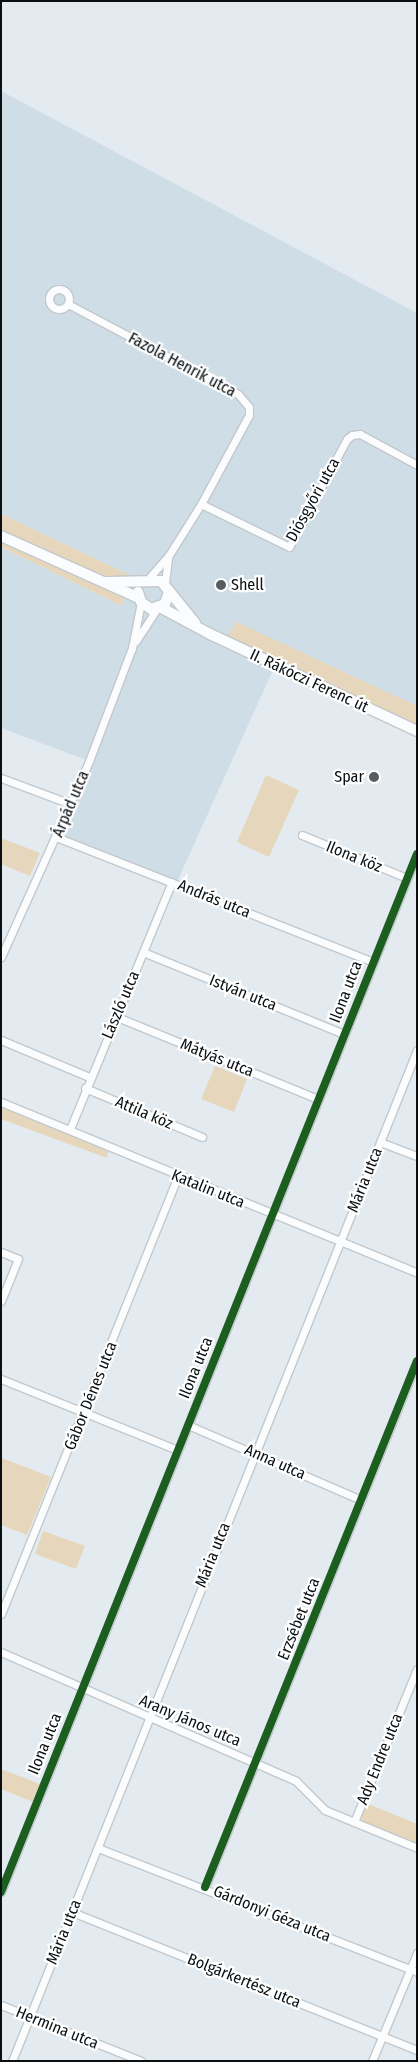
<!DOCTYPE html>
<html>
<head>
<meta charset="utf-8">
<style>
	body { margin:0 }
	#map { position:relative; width:418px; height:2062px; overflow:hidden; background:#e3ebf0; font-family:"Fira Sans Condensed",sans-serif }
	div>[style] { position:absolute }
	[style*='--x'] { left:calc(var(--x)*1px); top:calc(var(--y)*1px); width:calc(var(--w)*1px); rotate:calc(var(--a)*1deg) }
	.built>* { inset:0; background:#cedde6 }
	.green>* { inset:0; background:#e6d7bc }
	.roads { filter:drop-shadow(1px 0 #c2c8cc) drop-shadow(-1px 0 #c2c8cc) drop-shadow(0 1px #c2c8cc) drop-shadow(0 -1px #c2c8cc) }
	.street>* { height:7px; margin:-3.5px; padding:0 3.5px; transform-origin:3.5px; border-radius:3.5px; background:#fbfcfd }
	.street>.ring { margin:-3.5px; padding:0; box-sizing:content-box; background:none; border:7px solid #fbfcfd; border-radius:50% }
	.secondary>* { height:10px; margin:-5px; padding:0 5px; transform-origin:5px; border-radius:5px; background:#fbfcfd }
	.cycleway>* { height:8px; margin:-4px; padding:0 4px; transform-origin:4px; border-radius:4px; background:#1b5e20 }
	.dots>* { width:14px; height:14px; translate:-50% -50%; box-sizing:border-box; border:2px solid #fff; border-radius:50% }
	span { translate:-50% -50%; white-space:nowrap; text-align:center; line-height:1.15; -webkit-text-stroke:4.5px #fff; paint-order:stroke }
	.street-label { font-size:16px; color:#0a0f12 }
	.poi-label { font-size:16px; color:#0a0f12 }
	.left { translate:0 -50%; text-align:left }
	.right { translate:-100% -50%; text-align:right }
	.frame { position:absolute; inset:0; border:2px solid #0a0f12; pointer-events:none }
</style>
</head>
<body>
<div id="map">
	<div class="built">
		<i style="clip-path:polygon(1px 91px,417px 313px,417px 706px,259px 633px,278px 659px,176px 884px,56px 837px,89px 761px,1px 728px,1px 547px,122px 606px,130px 575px,1px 514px)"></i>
	</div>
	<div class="green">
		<i style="clip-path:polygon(1px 514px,130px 575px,122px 606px,1px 547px)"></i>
		<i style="clip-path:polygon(237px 622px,417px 706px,417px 725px,226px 637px)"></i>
		<i style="clip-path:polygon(266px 775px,299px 790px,269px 857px,237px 842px)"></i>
		<i style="clip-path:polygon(1px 838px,40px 853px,30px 876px,1px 864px)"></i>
		<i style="clip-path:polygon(215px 1066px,247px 1079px,234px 1112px,201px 1099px)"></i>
		<i style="clip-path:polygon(1px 1097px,87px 1136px,108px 1152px,107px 1158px,1px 1119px)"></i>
		<i style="clip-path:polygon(2px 1458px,51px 1477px,27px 1535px,1px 1525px)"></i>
		<i style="clip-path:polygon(43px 1531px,85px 1546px,76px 1569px,35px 1554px)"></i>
		<i style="clip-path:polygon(1px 1769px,40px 1784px,33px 1802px,1px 1789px)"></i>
		<i style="clip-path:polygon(366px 1803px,417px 1824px,417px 1846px,362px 1823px,361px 1815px)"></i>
	</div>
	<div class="roads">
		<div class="street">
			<i class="ring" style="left:49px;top:289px;width:13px;height:13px"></i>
			<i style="--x:68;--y:304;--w:192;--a:27.9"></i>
			<i style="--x:238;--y:394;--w:17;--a:50"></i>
			<i style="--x:249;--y:407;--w:8;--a:90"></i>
			<i style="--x:249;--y:415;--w:101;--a:118.3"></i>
			<i style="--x:201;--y:504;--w:60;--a:122.1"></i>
			<i style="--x:169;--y:555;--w:32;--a:131"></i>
			<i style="--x:201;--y:504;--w:98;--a:26"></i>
			<i style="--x:289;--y:547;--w:123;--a:-61.8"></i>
			<i style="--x:347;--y:439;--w:6;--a:-39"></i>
			<i style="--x:352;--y:435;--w:8;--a:-7"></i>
			<i style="--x:360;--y:434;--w:65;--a:28.5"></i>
			<i style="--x:165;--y:583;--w:25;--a:-83"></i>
			<i style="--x:136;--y:641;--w:38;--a:-57"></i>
			<i style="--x:1;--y:778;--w:75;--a:20.4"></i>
			<i style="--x:302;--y:835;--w:113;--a:22.3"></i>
			<i style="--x:56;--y:837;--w:341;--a:21.5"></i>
			<i style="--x:143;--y:952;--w:217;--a:22.2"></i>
			<i style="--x:1;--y:957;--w:215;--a:-65.8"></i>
			<i style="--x:89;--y:761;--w:121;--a:-69.2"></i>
			<i style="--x:132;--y:648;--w:47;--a:-78.9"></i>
			<i style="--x:117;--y:1017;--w:217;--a:22.2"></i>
			<i style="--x:1;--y:1040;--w:95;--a:22.8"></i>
			<i style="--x:85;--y:1088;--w:127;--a:22.7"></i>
			<i style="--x:1;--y:1102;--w:450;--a:22.3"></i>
			<i style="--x:70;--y:1129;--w:267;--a:-67.6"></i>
			<i style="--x:380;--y:1142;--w:40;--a:21"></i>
			<i style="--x:1;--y:1252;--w:18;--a:22"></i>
			<i style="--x:18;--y:1259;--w:45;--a:112"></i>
			<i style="--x:1;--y:1379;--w:191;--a:21.9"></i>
			<i style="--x:188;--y:1425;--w:189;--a:23.4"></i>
			<i style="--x:1;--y:1614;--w:471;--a:-68"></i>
			<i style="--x:1;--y:1652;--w:322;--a:23.6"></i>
			<i style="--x:296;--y:1781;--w:41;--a:45"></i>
			<i style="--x:325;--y:1810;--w:100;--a:22.4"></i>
			<i style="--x:354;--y:1822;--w:165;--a:-67.6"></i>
			<i style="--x:98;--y:1848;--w:342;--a:21.2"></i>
			<i style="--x:205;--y:1887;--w:567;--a:-68.05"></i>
			<i style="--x:1;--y:1892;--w:1118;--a:-68.16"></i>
			<i style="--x:72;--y:1912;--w:372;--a:21.8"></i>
			<i style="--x:1;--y:2005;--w:151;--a:21.8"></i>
			<i style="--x:12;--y:2061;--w:1089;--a:-68.17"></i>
			<i style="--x:372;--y:2061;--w:117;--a:-67.4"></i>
		</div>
		<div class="secondary">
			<i style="--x:1;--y:536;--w:151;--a:24.2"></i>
			<i style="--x:107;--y:582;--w:54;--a:-1.1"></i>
			<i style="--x:161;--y:581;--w:54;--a:51"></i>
			<i style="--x:138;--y:592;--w:10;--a:73"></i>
			<i style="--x:141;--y:602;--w:12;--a:35"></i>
			<i style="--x:151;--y:609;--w:15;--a:-20"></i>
			<i style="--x:165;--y:604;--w:13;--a:-72"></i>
			<i style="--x:160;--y:607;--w:57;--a:28.4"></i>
			<i style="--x:210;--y:634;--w:229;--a:25.1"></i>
		</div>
	</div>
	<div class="cycleway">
		<i style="--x:205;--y:1887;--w:567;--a:-68.05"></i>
		<i style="--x:1;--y:1892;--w:1118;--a:-68.16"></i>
	</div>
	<div class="dots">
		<i style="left:221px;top:585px;background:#565c60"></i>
		<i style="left:374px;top:777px;background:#565c60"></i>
	</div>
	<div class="street-label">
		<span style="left:182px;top:365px;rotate:28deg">Fazola Henrik utca</span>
		<span style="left:313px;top:500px;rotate:-61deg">Diósgyőri utca</span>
		<span style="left:309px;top:681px;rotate:25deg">II. Rákóczi Ferenc út</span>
		<span style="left:71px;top:804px;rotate:-67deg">Árpád utca</span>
		<span style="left:354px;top:857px;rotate:22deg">Ilona köz</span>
		<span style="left:214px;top:899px;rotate:22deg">András utca</span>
		<span style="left:346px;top:992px;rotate:-69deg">Ilona utca</span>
		<span style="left:243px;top:993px;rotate:22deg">István utca</span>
		<span style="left:121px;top:1005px;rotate:-67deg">László utca</span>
		<span style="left:217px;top:1058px;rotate:22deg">Mátyás utca</span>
		<span style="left:144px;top:1113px;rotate:23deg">Attila köz</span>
		<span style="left:365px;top:1180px;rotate:-68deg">Mária utca</span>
		<span style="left:208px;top:1189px;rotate:22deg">Katalin utca</span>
		<span style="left:196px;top:1368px;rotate:-68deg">Ilona utca</span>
		<span style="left:91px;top:1396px;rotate:-68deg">Gábor Dénes utca</span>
		<span style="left:275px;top:1462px;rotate:24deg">Anna utca</span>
		<span style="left:213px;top:1555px;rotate:-68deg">Mária utca</span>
		<span style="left:299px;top:1619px;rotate:-68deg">Erzsébet utca</span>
		<span style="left:190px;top:1721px;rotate:23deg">Arany János utca</span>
		<span style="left:45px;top:1744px;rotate:-68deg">Ilona utca</span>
		<span style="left:380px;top:1759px;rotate:-68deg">Ady Endre utca</span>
		<span style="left:272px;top:1914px;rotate:22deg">Gárdonyi Géza utca</span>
		<span style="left:64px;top:1932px;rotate:-68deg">Mária utca</span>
		<span style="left:244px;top:1981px;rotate:22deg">Bolgárkertész utca</span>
		<span style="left:57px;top:2028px;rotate:22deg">Hermina utca</span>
	</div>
	<div class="poi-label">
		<span class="left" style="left:231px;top:585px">Shell</span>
		<span class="right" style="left:364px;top:777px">Spar</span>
	</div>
	<div class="frame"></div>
</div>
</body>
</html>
